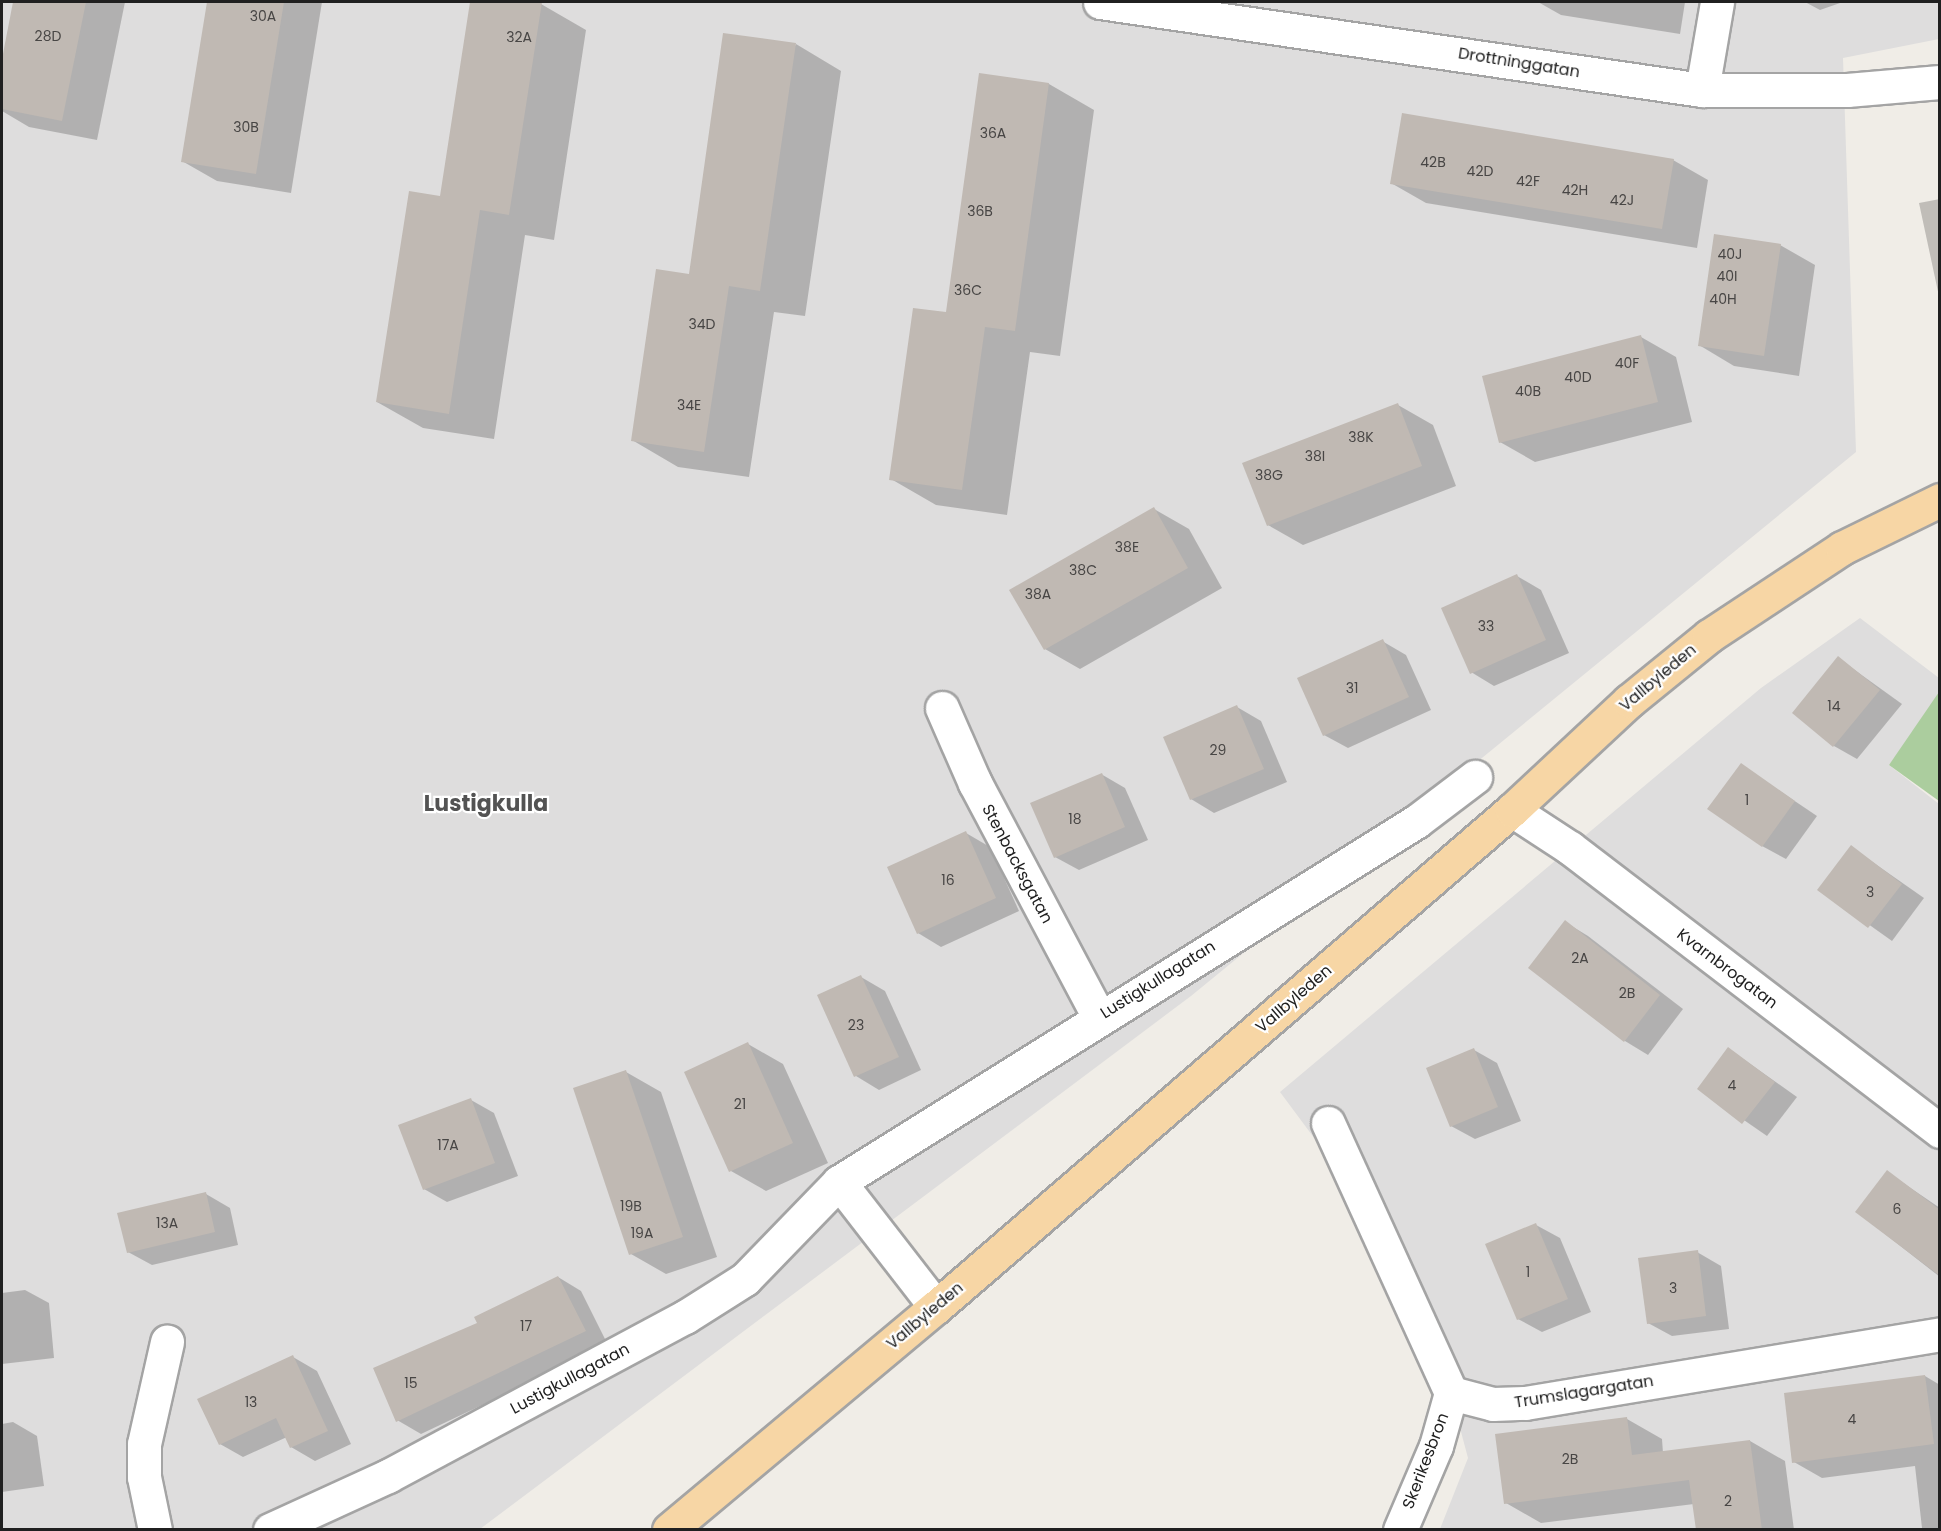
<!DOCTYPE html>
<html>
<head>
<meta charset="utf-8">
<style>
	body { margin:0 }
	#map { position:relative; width:1941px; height:1531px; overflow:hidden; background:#f0ede7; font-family:Poppins,sans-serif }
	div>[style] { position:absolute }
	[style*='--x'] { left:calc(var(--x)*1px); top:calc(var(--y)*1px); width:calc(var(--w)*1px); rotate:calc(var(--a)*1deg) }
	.residential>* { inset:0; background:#dedddd }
	.forest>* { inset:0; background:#abcd9e }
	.shadow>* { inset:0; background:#0003 }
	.building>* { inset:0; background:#c0b9b3 }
	.roads { filter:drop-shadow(2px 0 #a4a4a4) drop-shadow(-2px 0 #a4a4a4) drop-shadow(0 2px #a4a4a4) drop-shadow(0 -2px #a4a4a4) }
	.minor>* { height:33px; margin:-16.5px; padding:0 16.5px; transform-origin:16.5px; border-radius:16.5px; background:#fff }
	.major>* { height:33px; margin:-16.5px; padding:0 16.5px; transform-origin:16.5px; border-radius:16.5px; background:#f7d6a5 }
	span { translate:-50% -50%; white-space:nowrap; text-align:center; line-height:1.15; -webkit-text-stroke:4.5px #fff; paint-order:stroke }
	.number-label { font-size:14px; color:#484645 }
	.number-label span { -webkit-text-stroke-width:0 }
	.street-label { font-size:16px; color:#202020 }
	.district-label { font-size:22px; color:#535353; font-weight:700 }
	.frame { position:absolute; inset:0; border:3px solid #202020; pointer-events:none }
</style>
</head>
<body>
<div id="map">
	<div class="residential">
		<i style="clip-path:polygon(2px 2px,1939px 2px,1939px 39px,1843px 58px,1856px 452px,1191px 996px,480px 1529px,2px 1530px)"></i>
		<i style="clip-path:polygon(1860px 618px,1939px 678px,1939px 709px,1889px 765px,1939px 804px,1939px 1529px,1440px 1529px,1468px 1458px,1421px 1282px,1280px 1092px,1761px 688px)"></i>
	</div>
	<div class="forest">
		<i style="clip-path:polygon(1939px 692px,1939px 801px,1889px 765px)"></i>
	</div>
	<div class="shadow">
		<i style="clip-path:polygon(14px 2px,125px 2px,97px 140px,29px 127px,2px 111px,2px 67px)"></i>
		<i style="clip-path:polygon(208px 2px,322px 2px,291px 193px,217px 181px,182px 161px)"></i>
		<i style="clip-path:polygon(471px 2px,541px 4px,586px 30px,554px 240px,525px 235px,494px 439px,423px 428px,377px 402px,441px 198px)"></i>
		<i style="clip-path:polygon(1538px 2px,1685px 2px,1680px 34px,1561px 15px)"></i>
		<i style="clip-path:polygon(1805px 2px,1843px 2px,1820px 10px)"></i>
		<i style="clip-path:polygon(796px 44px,841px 71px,805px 316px,774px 312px,749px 477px,678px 467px,632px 440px,690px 275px)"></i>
		<i style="clip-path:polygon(981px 75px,1049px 84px,1094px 110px,1060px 356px,1030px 352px,1007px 515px,936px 505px,891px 479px,947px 314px)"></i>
		<i style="clip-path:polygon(1673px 160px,1708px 180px,1697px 248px,1426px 203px,1391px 183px)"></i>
		<i style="clip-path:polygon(1940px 199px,1940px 301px,1919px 203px)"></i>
		<i style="clip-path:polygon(1780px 245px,1815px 265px,1799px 376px,1734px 366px,1699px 345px)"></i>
		<i style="clip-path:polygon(1641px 337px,1676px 357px,1692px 422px,1535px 462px,1500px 442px)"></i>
		<i style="clip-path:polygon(1398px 405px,1433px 425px,1456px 486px,1303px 545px,1268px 525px)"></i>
		<i style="clip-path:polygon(1154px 509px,1189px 529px,1222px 588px,1080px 669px,1045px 649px)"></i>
		<i style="clip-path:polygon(1517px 576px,1541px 590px,1569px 653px,1494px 686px,1471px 672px)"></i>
		<i style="clip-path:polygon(1382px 641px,1406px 655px,1431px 710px,1348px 748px,1324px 735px)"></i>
		<i style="clip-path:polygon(1838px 658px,1902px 704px,1857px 759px,1834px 746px)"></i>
		<i style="clip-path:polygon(1237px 707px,1261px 721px,1287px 782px,1214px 813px,1191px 799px)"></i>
		<i style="clip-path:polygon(1741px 765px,1817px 816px,1786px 859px,1762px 846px)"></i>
		<i style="clip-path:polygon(1101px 774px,1125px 788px,1148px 840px,1079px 870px,1055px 857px)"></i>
		<i style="clip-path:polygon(966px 833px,990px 847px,1019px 911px,941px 947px,918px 933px)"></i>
		<i style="clip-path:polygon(1851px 847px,1924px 898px,1892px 941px,1819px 889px)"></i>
		<i style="clip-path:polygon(1565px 922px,1588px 936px,1683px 1009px,1648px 1055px,1625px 1041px)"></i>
		<i style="clip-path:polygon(861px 977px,885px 991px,921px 1070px,879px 1090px,856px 1076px)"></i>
		<i style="clip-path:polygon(748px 1044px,783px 1064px,828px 1163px,766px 1191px,731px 1171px)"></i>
		<i style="clip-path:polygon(1729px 1049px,1797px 1097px,1767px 1136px,1699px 1089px)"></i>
		<i style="clip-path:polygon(1474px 1050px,1497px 1063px,1521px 1121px,1475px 1139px,1451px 1126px)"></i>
		<i style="clip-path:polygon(626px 1072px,661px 1092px,717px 1257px,666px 1274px,631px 1254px)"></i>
		<i style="clip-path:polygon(471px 1100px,494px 1113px,518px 1176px,447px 1202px,424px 1189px)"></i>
		<i style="clip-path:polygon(1887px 1172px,1940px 1208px,1940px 1277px,1857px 1212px)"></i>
		<i style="clip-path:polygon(206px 1194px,230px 1208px,238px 1245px,152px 1265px,128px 1252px)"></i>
		<i style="clip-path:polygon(1536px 1225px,1560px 1238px,1591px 1312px,1542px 1332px,1518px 1319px)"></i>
		<i style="clip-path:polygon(1697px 1252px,1721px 1266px,1729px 1329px,1672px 1336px,1648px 1323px)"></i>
		<i style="clip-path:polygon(558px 1277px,581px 1291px,608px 1345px,421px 1434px,397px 1420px,479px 1324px)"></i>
		<i style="clip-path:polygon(25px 1290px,49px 1303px,54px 1358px,2px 1364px,2px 1293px)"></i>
		<i style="clip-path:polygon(293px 1357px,317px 1371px,351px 1444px,315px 1461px,291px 1447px,287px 1437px,243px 1457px,220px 1444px)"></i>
		<i style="clip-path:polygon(1925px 1376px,1940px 1385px,1940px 1530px,1922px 1528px,1915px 1466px,1822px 1478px,1794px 1462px)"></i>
		<i style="clip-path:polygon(1627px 1419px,1662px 1439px,1663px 1453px,1750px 1441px,1785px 1461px,1794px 1530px,1697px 1530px,1694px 1504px,1541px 1523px,1506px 1503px)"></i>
		<i style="clip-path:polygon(13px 1422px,37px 1436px,44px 1486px,2px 1492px,2px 1424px)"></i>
	</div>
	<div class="building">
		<i style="clip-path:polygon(13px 2px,86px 2px,62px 121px,2px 109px,2px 59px)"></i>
		<i style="clip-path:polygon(207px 2px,284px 2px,256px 174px,181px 162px)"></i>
		<i style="clip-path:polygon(470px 2px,542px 2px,509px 215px,480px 210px,449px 414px,376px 402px,409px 191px,440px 196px)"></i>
		<i style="clip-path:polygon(723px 33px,796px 43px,760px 291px,729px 286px,704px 452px,631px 441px,656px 269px,689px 274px)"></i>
		<i style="clip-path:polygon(979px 73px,1049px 83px,1015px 331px,985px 327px,962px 490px,889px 480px,913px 308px,946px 312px)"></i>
		<i style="clip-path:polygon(1402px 113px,1674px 159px,1662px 229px,1390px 184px)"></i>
		<i style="clip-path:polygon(1714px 234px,1781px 244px,1764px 356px,1698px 346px)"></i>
		<i style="clip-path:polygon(1641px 335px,1658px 402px,1499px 443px,1482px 376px)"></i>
		<i style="clip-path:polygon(1398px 403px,1422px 466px,1267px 526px,1242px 463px)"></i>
		<i style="clip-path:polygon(1154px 507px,1188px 568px,1044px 650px,1009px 590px)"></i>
		<i style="clip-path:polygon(1517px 574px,1546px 640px,1470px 674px,1441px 608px)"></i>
		<i style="clip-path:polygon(1383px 639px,1409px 697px,1323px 736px,1297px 678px)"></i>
		<i style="clip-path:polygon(1838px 656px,1880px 690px,1833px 747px,1792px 713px)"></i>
		<i style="clip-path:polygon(1237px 705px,1264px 769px,1190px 800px,1163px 737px)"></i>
		<i style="clip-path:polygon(1741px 763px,1795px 801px,1762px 847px,1707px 809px)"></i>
		<i style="clip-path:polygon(1102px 773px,1125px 827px,1054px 858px,1030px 803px)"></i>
		<i style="clip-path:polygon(966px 831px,996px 898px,917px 934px,887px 867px)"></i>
		<i style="clip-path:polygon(1851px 845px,1902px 884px,1868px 928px,1817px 890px)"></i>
		<i style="clip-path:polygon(1565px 920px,1660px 995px,1624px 1042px,1528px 968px)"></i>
		<i style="clip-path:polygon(861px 975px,899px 1057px,854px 1077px,817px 995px)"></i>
		<i style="clip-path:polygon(748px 1042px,793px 1143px,729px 1172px,684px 1072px)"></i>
		<i style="clip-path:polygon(1728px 1047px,1775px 1082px,1742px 1124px,1697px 1089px)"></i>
		<i style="clip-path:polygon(1474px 1048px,1498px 1107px,1450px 1127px,1426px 1068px)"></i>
		<i style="clip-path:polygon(626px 1070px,683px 1237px,629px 1255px,573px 1088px)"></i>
		<i style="clip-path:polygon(471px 1098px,495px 1163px,423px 1190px,398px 1125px)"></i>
		<i style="clip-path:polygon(1887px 1170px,1940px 1210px,1940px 1276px,1855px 1212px)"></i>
		<i style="clip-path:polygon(206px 1192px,215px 1232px,127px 1253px,117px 1213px)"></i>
		<i style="clip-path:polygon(1536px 1223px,1568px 1299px,1517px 1320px,1485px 1244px)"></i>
		<i style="clip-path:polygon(1698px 1250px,1706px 1316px,1647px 1324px,1638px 1258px)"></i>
		<i style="clip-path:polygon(558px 1276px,586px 1331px,396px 1422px,373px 1368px,477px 1323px,474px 1317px)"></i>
		<i style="clip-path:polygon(293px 1355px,328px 1431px,290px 1448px,276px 1418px,219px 1445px,197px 1399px)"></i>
		<i style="clip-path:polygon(1925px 1375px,1934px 1444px,1792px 1463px,1784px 1393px)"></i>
		<i style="clip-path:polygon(1627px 1417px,1632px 1455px,1750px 1440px,1762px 1530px,1696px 1530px,1689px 1480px,1504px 1504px,1495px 1434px)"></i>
	</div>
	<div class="roads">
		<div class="minor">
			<i style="--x:1100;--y:2;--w:608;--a:8.32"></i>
			<i style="--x:1702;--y:90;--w:145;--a:0"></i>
			<i style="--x:1847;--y:90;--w:93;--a:-4.9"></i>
			<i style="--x:1702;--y:90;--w:89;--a:-80.3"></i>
			<i style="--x:942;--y:708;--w:82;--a:66.3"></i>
			<i style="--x:975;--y:783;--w:265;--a:62.1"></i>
			<i style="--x:1512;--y:810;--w:69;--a:33.2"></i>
			<i style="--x:1570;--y:848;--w:466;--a:37.4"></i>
			<i style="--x:1328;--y:1123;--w:297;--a:65.5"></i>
			<i style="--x:1451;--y:1393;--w:43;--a:14.7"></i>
			<i style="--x:1493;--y:1404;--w:32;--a:-2"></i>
			<i style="--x:1525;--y:1403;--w:421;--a:-9.4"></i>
			<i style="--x:839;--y:1182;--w:158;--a:52.2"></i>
			<i style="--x:155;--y:1530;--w:54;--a:-101.7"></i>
			<i style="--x:144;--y:1477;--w:33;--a:-90"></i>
			<i style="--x:144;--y:1444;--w:105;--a:-77.3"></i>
			<i style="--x:270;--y:1530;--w:130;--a:-24.6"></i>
			<i style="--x:388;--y:1476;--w:337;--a:-28.2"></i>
			<i style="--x:685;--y:1317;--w:71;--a:-32.3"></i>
			<i style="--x:745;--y:1279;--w:135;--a:-45.9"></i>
			<i style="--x:839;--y:1182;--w:681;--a:-31.99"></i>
			<i style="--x:1417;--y:821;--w:73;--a:-37.2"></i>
			<i style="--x:1400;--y:1530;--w:91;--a:-66.8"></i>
			<i style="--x:1436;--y:1446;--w:55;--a:-74.2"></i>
		</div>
		<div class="major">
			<i style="--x:669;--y:1530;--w:348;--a:-39.9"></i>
			<i style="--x:936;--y:1307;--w:761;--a:-40.79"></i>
			<i style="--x:1512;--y:810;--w:160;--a:-43"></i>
			<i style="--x:1629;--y:701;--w:103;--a:-39.1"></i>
			<i style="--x:1709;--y:636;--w:159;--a:-33.5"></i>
			<i style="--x:1842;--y:548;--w:109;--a:-26.1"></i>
		</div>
	</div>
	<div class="number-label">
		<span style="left:263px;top:16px">30A</span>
		<span style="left:48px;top:36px">28D</span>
		<span style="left:519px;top:37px">32A</span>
		<span style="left:246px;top:127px">30B</span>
		<span style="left:993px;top:133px">36A</span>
		<span style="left:1433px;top:162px">42B</span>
		<span style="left:1480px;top:171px">42D</span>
		<span style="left:1528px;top:181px">42F</span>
		<span style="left:1575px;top:190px">42H</span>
		<span style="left:1622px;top:200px">42J</span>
		<span style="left:980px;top:211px">36B</span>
		<span style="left:1730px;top:254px">40J</span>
		<span style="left:1727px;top:276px">40I</span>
		<span style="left:968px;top:290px">36C</span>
		<span style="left:1723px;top:299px">40H</span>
		<span style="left:702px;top:324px">34D</span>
		<span style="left:1627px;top:363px">40F</span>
		<span style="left:1578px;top:377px">40D</span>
		<span style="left:1528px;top:391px">40B</span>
		<span style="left:689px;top:405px">34E</span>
		<span style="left:1361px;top:437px">38K</span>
		<span style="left:1315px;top:456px">38I</span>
		<span style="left:1269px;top:475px">38G</span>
		<span style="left:1127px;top:547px">38E</span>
		<span style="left:1083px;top:570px">38C</span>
		<span style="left:1038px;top:594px">38A</span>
		<span style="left:1486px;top:626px">33</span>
		<span style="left:1352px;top:688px">31</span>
		<span style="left:1834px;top:706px">14</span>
		<span style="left:1218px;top:750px">29</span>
		<span style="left:1747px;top:800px">1</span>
		<span style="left:1075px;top:819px">18</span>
		<span style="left:948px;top:880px">16</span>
		<span style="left:1870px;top:892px">3</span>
		<span style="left:1580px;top:958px">2A</span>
		<span style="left:1627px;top:993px">2B</span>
		<span style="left:856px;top:1025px">23</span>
		<span style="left:1732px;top:1085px">4</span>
		<span style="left:740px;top:1104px">21</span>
		<span style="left:448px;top:1145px">17A</span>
		<span style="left:631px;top:1206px">19B</span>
		<span style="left:1897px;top:1209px">6</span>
		<span style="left:167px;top:1223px">13A</span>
		<span style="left:642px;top:1233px">19A</span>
		<span style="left:1528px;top:1272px">1</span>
		<span style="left:1673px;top:1288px">3</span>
		<span style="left:526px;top:1326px">17</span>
		<span style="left:411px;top:1383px">15</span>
		<span style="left:251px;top:1402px">13</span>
		<span style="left:1852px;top:1419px">4</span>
		<span style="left:1570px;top:1459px">2B</span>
		<span style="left:1728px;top:1501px">2</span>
	</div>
	<div class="street-label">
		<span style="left:1519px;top:63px;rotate:9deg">Drottninggatan</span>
		<span style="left:1658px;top:678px;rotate:-40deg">Vallbyleden</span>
		<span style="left:1017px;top:864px;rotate:62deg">Stenbacksgatan</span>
		<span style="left:1727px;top:969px;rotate:37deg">Kvarnbrogatan</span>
		<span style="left:1158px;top:980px;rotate:-32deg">Lustigkullagatan</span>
		<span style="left:1294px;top:999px;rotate:-41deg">Vallbyleden</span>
		<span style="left:925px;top:1316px;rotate:-40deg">Vallbyleden</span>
		<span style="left:570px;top:1379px;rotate:-28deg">Lustigkullagatan</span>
		<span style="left:1584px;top:1392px;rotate:-9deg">Trumslagargatan</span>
		<span style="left:1426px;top:1461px;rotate:-69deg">Skerikesbron</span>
	</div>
	<div class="district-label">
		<span style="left:486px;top:804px">Lustigkulla</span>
	</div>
	<div class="frame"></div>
</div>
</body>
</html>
